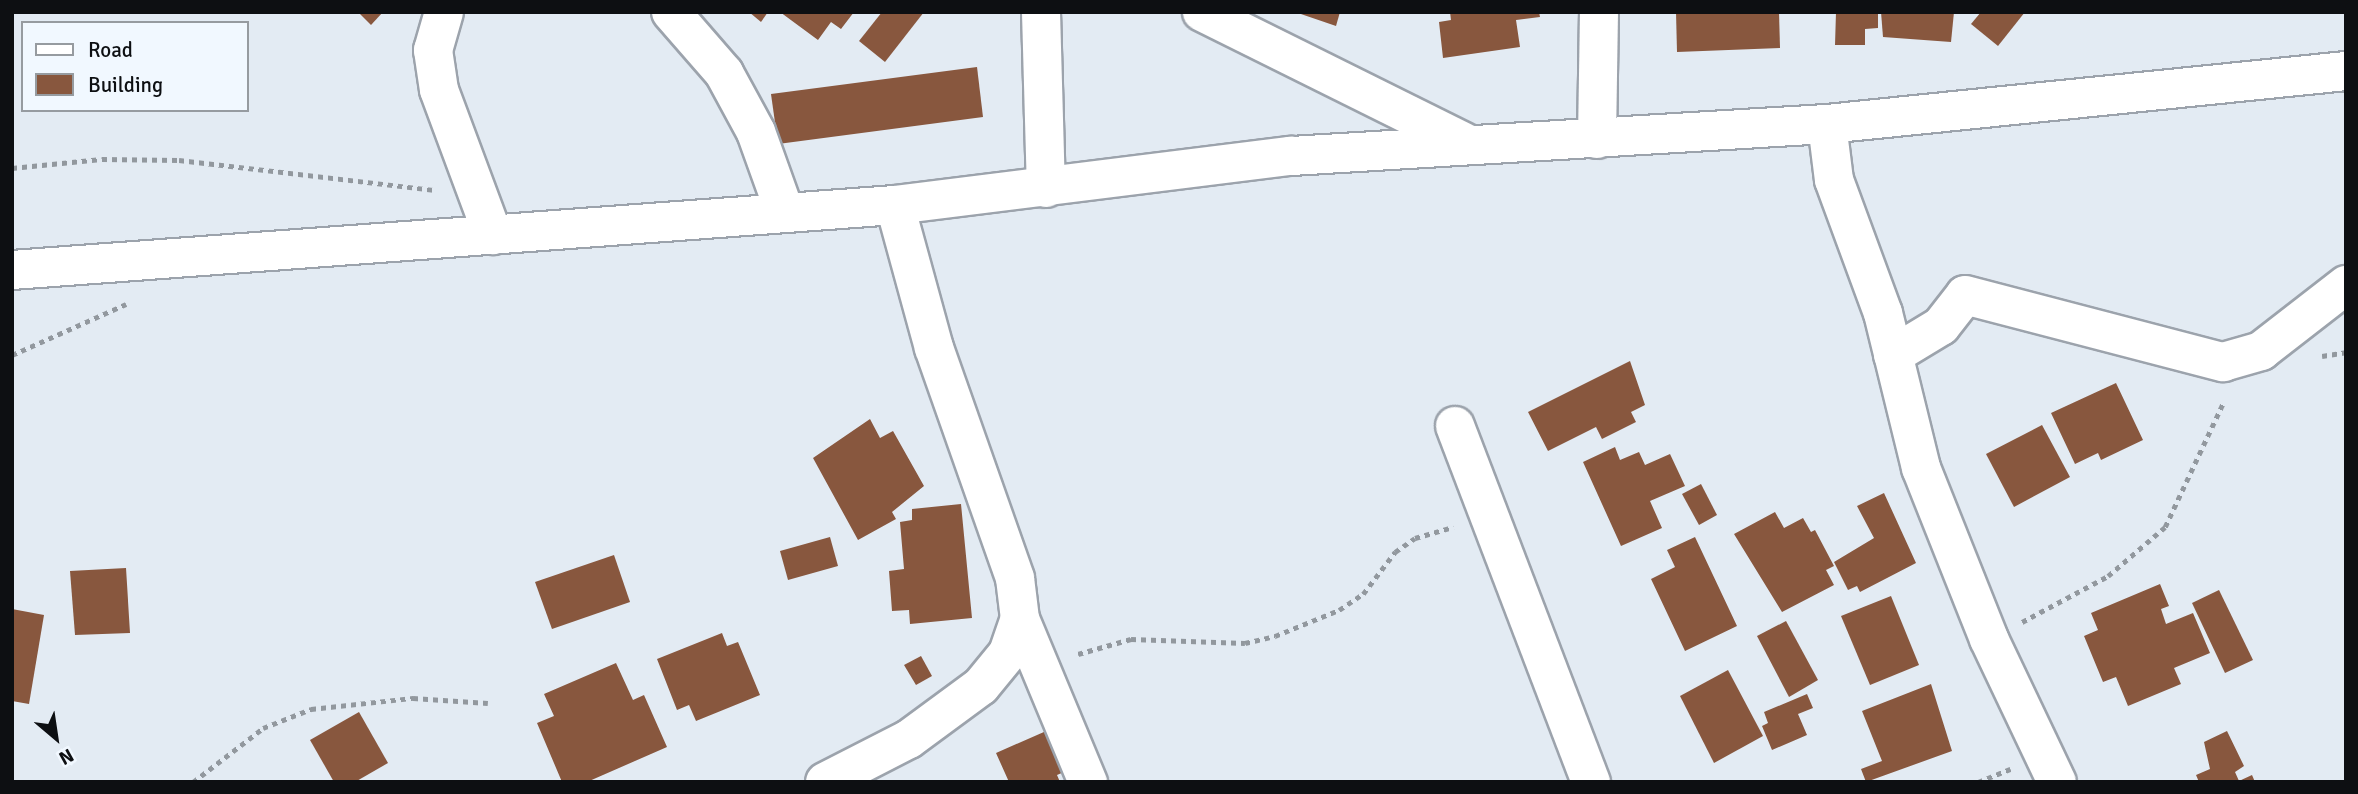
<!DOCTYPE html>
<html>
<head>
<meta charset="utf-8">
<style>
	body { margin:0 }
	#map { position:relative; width:2358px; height:794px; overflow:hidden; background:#e3ebf3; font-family:Signika,sans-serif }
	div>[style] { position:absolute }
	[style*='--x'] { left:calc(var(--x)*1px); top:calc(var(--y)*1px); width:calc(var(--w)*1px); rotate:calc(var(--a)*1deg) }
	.building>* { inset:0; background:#88573e }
	.path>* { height:4.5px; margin-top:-2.25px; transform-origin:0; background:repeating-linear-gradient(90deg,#92989e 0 5px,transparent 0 10px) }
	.roads { filter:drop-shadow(2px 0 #9ca3ac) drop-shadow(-2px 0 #9ca3ac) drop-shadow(0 2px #9ca3ac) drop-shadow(0 -2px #9ca3ac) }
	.street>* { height:38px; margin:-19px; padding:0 19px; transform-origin:19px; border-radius:19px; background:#fff }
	span { translate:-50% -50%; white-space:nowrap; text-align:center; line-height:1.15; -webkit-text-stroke:6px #f1f8ff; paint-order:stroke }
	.frame { position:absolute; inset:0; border:14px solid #0d0f12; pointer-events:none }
	.legend { position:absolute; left:21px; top:21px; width:228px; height:91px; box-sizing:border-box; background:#f1f8ff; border:2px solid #969ba0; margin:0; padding:9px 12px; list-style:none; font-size:21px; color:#0d0f12 }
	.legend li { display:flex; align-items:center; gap:14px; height:35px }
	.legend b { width:35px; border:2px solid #969ba0 }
	.north { position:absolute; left:21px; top:703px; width:70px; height:70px; -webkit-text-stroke:5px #f1f8ff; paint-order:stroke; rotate:151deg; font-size:19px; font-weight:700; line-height:28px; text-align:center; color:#0d0f12 }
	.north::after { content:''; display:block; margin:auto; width:24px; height:32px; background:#0d0f12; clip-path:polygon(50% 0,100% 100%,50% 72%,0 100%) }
</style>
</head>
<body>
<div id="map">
	<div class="building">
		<i style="clip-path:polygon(358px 12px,383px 12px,371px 25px)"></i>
		<i style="clip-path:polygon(749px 12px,768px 12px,761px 22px)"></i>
		<i style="clip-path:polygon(780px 12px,854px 12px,841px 29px,831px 22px,818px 40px)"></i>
		<i style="clip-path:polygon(882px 12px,924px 12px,885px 62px,859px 41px)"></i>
		<i style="clip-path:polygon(1295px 12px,1340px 12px,1336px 26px)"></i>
		<i style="clip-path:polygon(1450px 12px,1539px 12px,1540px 17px,1516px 20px,1520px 47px,1443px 58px,1439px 22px,1451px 20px)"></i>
		<i style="clip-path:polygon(1676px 12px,1779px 12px,1780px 48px,1677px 52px)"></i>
		<i style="clip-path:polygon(1836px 12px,1878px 12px,1878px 28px,1865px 29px,1865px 45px,1835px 45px)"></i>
		<i style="clip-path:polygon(1881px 12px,1954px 12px,1951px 42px,1883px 37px)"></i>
		<i style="clip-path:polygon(1981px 12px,2025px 12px,1998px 46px,1971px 24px)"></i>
		<i style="clip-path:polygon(977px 67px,983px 117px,778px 144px,771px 94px)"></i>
		<i style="clip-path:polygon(1630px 361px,1645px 405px,1631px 412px,1636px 422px,1602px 439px,1596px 427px,1548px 451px,1528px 412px)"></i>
		<i style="clip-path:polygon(2116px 383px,2143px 440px,2101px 460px,2098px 453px,2075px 464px,2051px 413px)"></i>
		<i style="clip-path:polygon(870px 419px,880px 438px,893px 431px,924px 486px,892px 512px,896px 519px,858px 540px,813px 458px)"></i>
		<i style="clip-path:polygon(2042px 425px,2070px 477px,2014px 507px,1986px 454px)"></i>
		<i style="clip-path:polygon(1615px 447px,1620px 460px,1639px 452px,1645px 465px,1670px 454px,1685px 486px,1650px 501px,1662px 528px,1621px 546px,1583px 462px)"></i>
		<i style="clip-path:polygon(1701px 484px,1717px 515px,1699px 525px,1682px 494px)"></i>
		<i style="clip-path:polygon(1884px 493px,1916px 563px,1860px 592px,1857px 586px,1848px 590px,1834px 562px,1874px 538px,1857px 506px)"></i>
		<i style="clip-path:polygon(961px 504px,972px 618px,910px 624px,909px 610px,892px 611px,889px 571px,904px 569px,900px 522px,912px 520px,912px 509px)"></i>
		<i style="clip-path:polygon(1775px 512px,1784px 528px,1803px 518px,1811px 532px,1815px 530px,1834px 566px,1826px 570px,1834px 585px,1782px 612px,1734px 534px)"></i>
		<i style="clip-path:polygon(830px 537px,838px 566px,788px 580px,780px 551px)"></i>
		<i style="clip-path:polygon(1695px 537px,1737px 626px,1685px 651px,1651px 579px,1675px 567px,1667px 550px)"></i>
		<i style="clip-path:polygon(614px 555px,630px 602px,552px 629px,535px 582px)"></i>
		<i style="clip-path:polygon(126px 568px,130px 633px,75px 635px,70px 571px)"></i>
		<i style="clip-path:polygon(2160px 584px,2169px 606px,2161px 609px,2166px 624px,2193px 613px,2210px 653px,2174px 668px,2181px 684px,2128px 706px,2116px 677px,2103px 682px,2084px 636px,2098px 630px,2091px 613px)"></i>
		<i style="clip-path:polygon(2219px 590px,2253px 660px,2225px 673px,2192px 603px)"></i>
		<i style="clip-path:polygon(1891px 596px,1919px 665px,1870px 685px,1841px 616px)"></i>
		<i style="clip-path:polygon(12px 609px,44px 615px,29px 704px,12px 701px)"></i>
		<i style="clip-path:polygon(1786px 621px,1818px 680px,1789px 697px,1757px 636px)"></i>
		<i style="clip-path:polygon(722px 633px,727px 646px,738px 642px,760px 695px,696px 721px,689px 705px,677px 710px,657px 659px)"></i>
		<i style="clip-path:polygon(921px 656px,932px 676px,916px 685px,904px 665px)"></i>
		<i style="clip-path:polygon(616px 663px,633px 700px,644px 695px,667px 747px,587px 782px,562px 782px,537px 723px,554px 716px,544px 694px)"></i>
		<i style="clip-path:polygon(1728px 670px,1763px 736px,1714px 763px,1680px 696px)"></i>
		<i style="clip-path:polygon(1931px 684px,1952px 751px,1866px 782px,1861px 769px,1882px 761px,1862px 711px)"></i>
		<i style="clip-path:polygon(1807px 694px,1813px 708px,1798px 714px,1807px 735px,1772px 750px,1762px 726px,1768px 723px,1764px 712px)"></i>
		<i style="clip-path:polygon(359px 712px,388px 763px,355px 782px,334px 782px,310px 740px)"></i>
		<i style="clip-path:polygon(1053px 728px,1071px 769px,1057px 775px,1060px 782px,1009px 782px,996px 753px)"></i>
		<i style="clip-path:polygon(2227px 731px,2244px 766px,2235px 772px,2239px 781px,2252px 775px,2255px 782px,2199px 782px,2196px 775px,2210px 769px,2204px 742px)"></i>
	</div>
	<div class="path">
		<i style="--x:12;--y:168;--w:90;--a:-5.7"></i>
		<i style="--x:102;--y:159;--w:77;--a:0.7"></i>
		<i style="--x:179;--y:160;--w:256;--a:6.7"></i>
		<i style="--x:12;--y:355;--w:125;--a:-24.1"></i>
		<i style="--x:2322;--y:356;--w:24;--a:-9"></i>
		<i style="--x:2022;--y:622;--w:98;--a:-28.1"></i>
		<i style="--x:2108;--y:576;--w:75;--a:-40.7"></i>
		<i style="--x:2165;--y:527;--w:139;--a:-64.9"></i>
		<i style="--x:1078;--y:654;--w:55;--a:-15.8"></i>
		<i style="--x:1131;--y:639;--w:114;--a:2"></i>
		<i style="--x:1245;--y:643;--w:31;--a:-13"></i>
		<i style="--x:1275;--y:636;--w:69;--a:-22.1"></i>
		<i style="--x:1339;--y:610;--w:29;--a:-34"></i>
		<i style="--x:1363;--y:594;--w:53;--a:-52.7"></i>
		<i style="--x:1395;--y:552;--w:24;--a:-35"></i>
		<i style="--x:1415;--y:538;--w:40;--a:-16"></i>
		<i style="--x:193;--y:782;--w:88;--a:-37.6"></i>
		<i style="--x:263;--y:728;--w:52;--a:-21.6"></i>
		<i style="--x:311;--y:709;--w:103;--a:-6.2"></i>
		<i style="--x:413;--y:698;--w:75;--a:3.8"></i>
		<i style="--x:1978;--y:782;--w:35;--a:-22"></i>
	</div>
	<div class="roads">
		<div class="street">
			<i style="--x:444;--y:12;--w:40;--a:106"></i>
			<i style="--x:433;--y:50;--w:40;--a:81.5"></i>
			<i style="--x:439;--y:90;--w:155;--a:69.6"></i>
			<i style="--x:671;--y:12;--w:81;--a:49"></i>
			<i style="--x:724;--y:73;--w:67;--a:61.5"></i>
			<i style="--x:756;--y:132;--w:86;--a:70.3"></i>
			<i style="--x:1041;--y:12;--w:176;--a:88.4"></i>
			<i style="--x:1202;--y:12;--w:292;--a:26.4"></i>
			<i style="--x:1827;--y:124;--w:56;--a:82.9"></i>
			<i style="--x:1834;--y:180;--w:142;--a:69.8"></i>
			<i style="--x:1883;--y:313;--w:160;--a:76.2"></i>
			<i style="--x:1921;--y:468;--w:184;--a:68.3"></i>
			<i style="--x:1989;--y:639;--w:158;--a:64.6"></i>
			<i style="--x:1597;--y:139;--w:127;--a:-89.1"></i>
			<i style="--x:12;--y:270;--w:885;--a:-4.21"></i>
			<i style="--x:895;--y:205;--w:399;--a:-7.1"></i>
			<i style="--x:1291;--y:156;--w:537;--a:-3.42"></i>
			<i style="--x:1827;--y:124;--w:522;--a:-5.83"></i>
			<i style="--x:1893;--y:355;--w:56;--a:-31.1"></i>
			<i style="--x:1941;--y:326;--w:39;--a:-52"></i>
			<i style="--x:1965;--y:295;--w:267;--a:14.6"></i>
			<i style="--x:2223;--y:362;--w:40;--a:-16"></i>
			<i style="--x:2261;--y:351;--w:108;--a:-37.8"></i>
			<i style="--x:1455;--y:426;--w:381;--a:69.1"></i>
			<i style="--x:1020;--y:619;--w:177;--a:67.4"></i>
			<i style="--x:825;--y:782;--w:94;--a:-27.1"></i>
			<i style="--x:909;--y:739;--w:89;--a:-36.4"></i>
			<i style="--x:981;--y:686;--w:43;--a:-50.7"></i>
			<i style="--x:1008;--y:653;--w:36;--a:-71"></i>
			<i style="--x:1020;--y:619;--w:41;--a:-97"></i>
			<i style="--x:1015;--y:578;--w:244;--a:-109.4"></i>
			<i style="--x:934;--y:348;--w:148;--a:-105.3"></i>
		</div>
	</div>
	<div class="frame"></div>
	<ul class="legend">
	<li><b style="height:9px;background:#fff"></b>Road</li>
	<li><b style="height:19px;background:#88573e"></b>Building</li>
	</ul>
	<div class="north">N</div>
</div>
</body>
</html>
